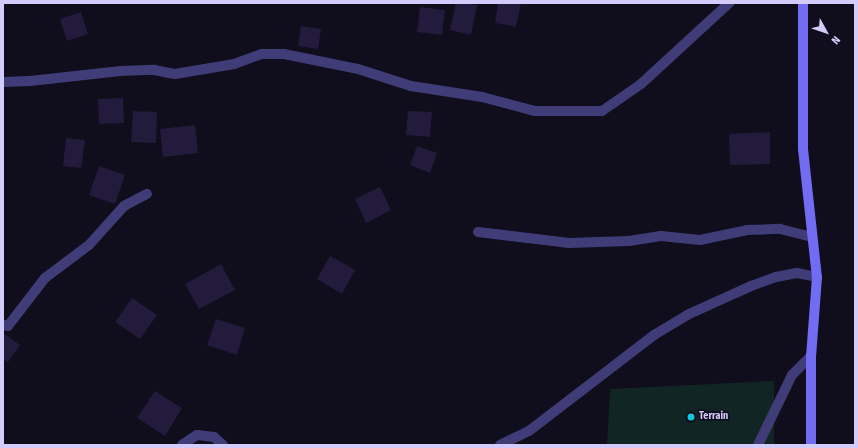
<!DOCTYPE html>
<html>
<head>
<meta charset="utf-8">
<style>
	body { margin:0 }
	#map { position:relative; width:858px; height:448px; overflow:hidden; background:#100d1c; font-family:"Fira Sans Condensed",sans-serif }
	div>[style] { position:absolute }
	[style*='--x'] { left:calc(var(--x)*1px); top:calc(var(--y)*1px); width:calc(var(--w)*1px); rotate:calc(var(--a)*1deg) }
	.green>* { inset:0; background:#112525 }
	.building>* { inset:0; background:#221b3b }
	.street>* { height:10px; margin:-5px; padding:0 5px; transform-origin:5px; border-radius:5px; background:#3f3c77 }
	.secondary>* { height:10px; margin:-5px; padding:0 5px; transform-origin:5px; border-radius:5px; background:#726cf2 }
	.dots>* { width:11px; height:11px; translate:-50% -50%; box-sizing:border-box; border:2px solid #100d1c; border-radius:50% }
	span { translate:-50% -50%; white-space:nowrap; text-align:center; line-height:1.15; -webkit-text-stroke:3px #100d1c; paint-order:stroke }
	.poi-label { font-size:10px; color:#d3ccfa; font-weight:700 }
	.left { translate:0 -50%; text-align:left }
	.frame { position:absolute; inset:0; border:4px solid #d3ccfa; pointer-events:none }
	.north { position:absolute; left:806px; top:12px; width:40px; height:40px; -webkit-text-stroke:3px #100d1c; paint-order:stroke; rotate:130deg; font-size:11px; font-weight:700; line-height:16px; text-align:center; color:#d3ccfa }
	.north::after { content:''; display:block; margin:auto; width:14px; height:18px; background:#d3ccfa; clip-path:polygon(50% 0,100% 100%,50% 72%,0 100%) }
</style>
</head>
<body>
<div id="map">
	<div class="green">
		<i style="clip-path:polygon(774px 381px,774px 445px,607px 445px,610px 389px)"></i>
	</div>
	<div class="building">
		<i style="clip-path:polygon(456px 3px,477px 5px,471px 35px,450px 30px)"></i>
		<i style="clip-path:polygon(498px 3px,521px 3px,516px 27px,495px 23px)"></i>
		<i style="clip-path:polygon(420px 7px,445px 10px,442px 35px,417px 32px)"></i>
		<i style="clip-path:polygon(81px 12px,88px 34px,67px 41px,60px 19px)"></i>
		<i style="clip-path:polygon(301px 26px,321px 29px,318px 49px,298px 46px)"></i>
		<i style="clip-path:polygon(123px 98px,124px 123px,99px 124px,98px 99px)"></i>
		<i style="clip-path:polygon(133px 111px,157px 112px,156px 143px,131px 142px)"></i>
		<i style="clip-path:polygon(408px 111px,432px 112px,430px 137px,406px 135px)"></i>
		<i style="clip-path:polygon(195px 125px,198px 153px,163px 157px,160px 129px)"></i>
		<i style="clip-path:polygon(770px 132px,770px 164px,730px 165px,729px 134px)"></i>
		<i style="clip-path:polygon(66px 138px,85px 140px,81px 168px,63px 166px)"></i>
		<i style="clip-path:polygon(417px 146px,437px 153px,430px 173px,410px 165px)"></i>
		<i style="clip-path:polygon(99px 166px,125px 175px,115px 204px,89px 195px)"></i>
		<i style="clip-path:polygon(380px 187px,391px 210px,366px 223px,355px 199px)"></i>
		<i style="clip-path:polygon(330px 256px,355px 270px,342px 294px,317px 279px)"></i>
		<i style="clip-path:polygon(221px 264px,235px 290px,199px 309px,185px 284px)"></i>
		<i style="clip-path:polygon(132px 298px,157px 315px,140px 339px,115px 322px)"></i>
		<i style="clip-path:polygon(216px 319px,245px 328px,237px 355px,207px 345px)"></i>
		<i style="clip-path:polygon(3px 333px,20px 345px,8px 362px,3px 359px)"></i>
		<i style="clip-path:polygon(155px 391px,182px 408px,165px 436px,137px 418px)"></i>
	</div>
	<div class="street">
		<i style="--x:3;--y:82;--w:27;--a:-2"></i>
		<i style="--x:30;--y:81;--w:91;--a:-6.3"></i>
		<i style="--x:120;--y:71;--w:34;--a:-2"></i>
		<i style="--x:154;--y:70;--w:21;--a:11"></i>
		<i style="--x:175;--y:74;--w:60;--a:-9.6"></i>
		<i style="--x:234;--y:64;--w:30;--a:-20"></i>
		<i style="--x:262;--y:54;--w:22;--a:0"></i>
		<i style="--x:284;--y:54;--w:76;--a:11.5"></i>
		<i style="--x:358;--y:69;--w:56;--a:17.8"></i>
		<i style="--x:411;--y:86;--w:72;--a:8.8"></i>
		<i style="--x:482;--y:97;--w:55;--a:14.8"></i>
		<i style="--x:535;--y:111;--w:67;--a:0"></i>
		<i style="--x:602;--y:111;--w:47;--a:-34.7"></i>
		<i style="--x:641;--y:84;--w:120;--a:-42.6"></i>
		<i style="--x:478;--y:232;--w:92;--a:6.9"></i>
		<i style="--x:569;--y:243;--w:60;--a:-1.9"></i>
		<i style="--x:629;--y:241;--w:32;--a:-9"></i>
		<i style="--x:661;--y:236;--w:39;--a:6"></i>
		<i style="--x:700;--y:240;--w:48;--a:-12"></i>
		<i style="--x:747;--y:230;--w:33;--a:-2"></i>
		<i style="--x:780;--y:229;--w:32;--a:14"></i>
		<i style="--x:3;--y:325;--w:5;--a:11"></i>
		<i style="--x:8;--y:326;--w:61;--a:-52.4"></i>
		<i style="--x:45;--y:278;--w:55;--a:-36.9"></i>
		<i style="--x:89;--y:245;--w:52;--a:-48.1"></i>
		<i style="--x:124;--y:206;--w:26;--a:-28"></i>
		<i style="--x:182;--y:445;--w:18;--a:-34"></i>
		<i style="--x:197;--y:435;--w:17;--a:7"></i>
		<i style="--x:214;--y:437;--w:12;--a:42"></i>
		<i style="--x:500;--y:445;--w:32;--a:-26"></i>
		<i style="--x:529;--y:431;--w:158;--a:-37.5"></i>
		<i style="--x:654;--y:335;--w:39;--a:-31"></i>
		<i style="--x:687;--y:315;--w:70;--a:-24.4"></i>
		<i style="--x:751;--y:286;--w:27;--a:-20"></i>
		<i style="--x:776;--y:277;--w:21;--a:-11"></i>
		<i style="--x:797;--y:273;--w:20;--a:11"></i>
		<i style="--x:758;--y:445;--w:78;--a:-64.1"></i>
		<i style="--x:792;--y:375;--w:27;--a:-45"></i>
	</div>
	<div class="secondary">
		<i style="--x:803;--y:3;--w:146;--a:90"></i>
		<i style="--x:803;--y:149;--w:129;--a:83.8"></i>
		<i style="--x:817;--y:277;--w:79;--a:94.3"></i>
		<i style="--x:811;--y:356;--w:89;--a:90"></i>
	</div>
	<div class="dots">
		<i style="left:691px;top:417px;background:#14c7df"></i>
	</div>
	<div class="poi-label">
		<span class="left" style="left:699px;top:417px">Terrain</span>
	</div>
	<div class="frame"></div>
	<div class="north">N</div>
</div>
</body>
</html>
